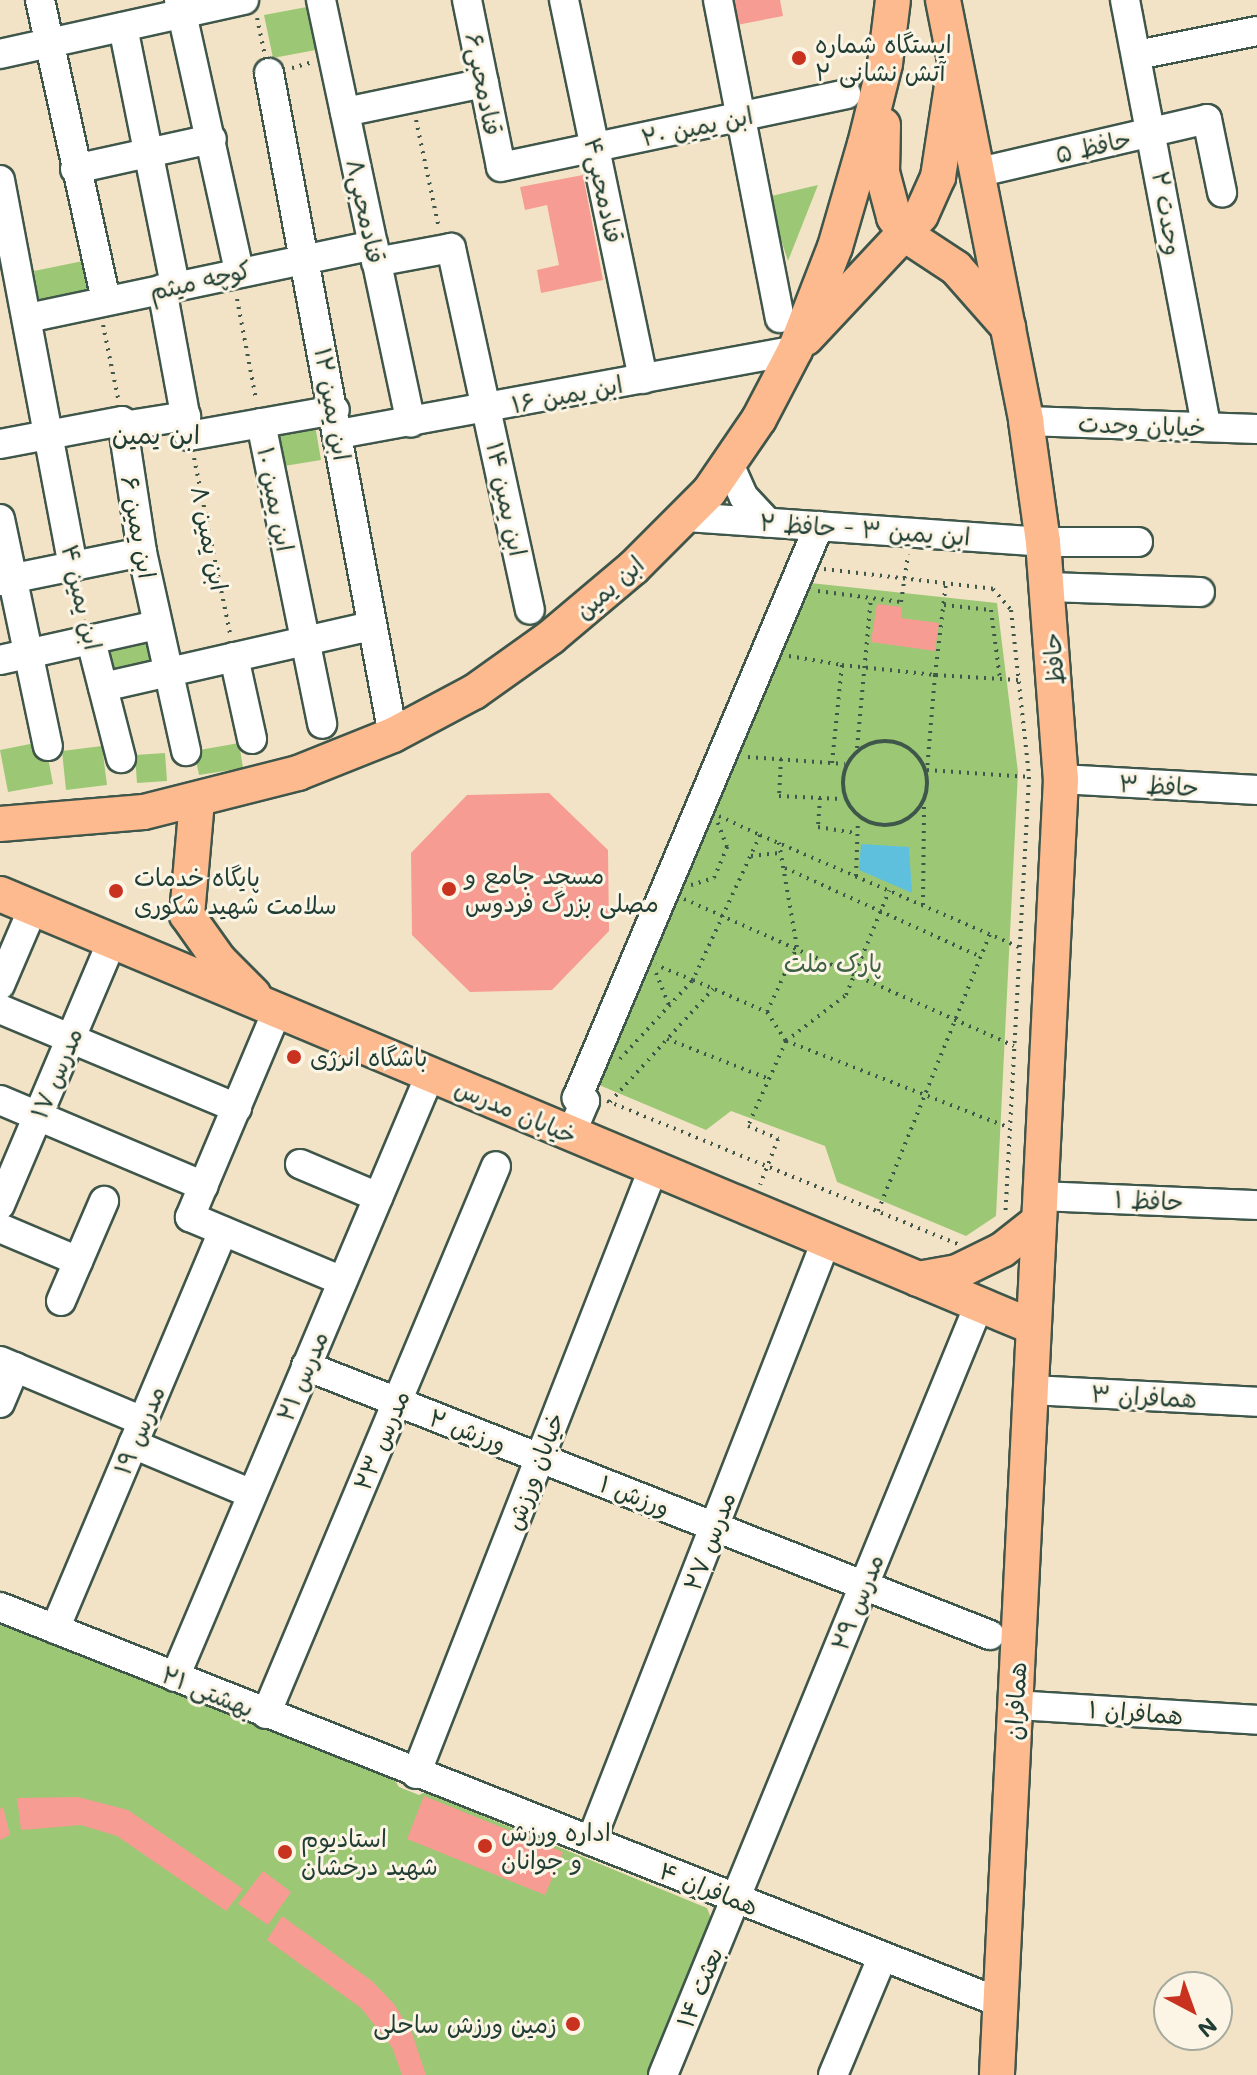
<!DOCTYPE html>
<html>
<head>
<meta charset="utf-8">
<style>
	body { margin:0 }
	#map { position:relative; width:1257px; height:2075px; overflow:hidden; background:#f3e3c6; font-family:Mali,"Playpen Sans Arabic",sans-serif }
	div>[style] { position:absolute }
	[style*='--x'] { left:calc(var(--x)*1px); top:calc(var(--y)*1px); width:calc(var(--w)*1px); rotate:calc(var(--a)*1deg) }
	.green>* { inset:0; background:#9cc876 }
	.water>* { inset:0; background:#5fc0dd }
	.building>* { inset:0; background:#f69c92 }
	.path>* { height:4px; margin-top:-2px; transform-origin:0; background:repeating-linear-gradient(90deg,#3f564a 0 2px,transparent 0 8px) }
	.path>.ring { margin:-2px; padding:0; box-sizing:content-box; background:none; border:4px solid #3f564a; border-radius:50% }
	.roads { filter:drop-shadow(2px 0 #3f564a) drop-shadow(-2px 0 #3f564a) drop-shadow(0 2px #3f564a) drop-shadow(0 -2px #3f564a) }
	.minor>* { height:28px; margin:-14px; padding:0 14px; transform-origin:14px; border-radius:14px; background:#fff }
	.major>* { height:34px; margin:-17px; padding:0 17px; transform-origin:17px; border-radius:17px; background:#fcba8e }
	.dots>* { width:22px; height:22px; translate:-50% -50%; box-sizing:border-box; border:4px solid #fcf5e5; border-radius:50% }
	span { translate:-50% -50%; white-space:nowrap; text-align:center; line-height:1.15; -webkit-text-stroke:6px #fcf5e5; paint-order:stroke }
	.poi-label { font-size:24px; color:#1f3d34 }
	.left { translate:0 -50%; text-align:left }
	.right { translate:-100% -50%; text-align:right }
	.street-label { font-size:24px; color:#1f3d34 }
	.park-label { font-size:24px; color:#3e6044 }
	.neighbourhood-label { font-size:26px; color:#1f3d34 }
	.north { position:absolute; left:1153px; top:1971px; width:80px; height:80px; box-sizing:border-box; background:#fcf5e5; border:2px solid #a4ab9e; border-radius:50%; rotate:139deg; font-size:22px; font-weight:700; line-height:32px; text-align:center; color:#1f3d34 }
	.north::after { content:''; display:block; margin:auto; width:28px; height:36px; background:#c8321e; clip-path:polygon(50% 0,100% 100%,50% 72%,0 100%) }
</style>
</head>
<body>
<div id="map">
	<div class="green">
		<i style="clip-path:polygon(312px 6px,321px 49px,273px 58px,264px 15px)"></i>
		<i style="clip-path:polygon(818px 185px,788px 261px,767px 197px)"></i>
		<i style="clip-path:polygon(83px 261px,89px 296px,40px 305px,34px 271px)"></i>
		<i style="clip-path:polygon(315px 425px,321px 460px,278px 467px,272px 432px)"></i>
		<i style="clip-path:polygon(801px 582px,997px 603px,1018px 772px,996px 1216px,966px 1236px,837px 1182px,825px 1146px,731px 1111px,706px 1130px,592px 1082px)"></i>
		<i style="clip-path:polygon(152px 633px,158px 668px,115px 676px,108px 641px)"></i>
		<i style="clip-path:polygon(45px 741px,53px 784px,8px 792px,0 750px)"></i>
		<i style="clip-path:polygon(239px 743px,243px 768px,199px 775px,194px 751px)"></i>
		<i style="clip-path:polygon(102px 746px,107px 785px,66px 790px,62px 751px)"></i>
		<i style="clip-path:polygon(165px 753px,167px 781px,137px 783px,135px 755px)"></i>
		<i style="clip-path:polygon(0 1616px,394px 1779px,399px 1787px,419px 1795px,425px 1792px,707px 1908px,713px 1923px,650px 2075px,0 2075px)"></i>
	</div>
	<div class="water">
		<i style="clip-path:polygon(861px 844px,909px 847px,912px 893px,859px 870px)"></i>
	</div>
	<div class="building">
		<i style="clip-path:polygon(733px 0,780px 0,783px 16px,737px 25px)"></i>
		<i style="clip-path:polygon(583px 175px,603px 280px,541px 293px,537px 270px,559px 265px,547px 205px,525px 210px,520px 187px)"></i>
		<i style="clip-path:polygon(877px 604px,902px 607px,901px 618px,939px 623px,935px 651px,871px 642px)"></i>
		<i style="clip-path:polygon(549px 793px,608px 850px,609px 931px,552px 990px,470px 992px,412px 935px,411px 853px,467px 795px)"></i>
		<i style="clip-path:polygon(424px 1796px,563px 1852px,545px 1895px,407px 1839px)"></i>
		<i style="clip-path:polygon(78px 1797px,128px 1810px,243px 1889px,226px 1911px,117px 1836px,81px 1825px,21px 1830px,17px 1798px)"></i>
		<i style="clip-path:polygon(3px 1807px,10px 1835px,0 1840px,0 1809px)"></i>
		<i style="clip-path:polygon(263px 1871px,291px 1892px,268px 1925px,238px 1904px)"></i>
		<i style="clip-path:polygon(282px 1916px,372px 1981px,394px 2004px,412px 2033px,426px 2075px,402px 2075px,392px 2047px,361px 2008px,267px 1940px)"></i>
	</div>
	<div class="path">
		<i style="--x:257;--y:18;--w:35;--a:78"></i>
		<i style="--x:292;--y:68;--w:19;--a:-16"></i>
		<i style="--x:416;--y:120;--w:110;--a:78"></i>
		<i style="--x:237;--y:299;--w:103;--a:79.3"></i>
		<i style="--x:103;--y:325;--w:75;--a:78.4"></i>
		<i style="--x:194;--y:458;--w:180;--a:78.4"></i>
		<i style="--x:824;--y:569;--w:170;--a:6.7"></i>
		<i style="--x:993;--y:589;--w:28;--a:49"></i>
		<i style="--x:1011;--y:610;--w:168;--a:83.8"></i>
		<i style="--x:1029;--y:777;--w:438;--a:93.1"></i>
		<i style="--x:78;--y:588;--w:32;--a:77"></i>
		<i style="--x:818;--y:591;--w:84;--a:7.5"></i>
		<i style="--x:901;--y:602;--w:48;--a:-81.5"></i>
		<i style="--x:944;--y:605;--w:47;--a:6.1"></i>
		<i style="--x:991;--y:610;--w:70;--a:82.6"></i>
		<i style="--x:789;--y:656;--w:54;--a:9.6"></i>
		<i style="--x:1018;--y:680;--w:83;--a:-176.6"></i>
		<i style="--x:935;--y:675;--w:95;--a:94.8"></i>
		<i style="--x:927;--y:770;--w:104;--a:3.9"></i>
		<i class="ring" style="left:843px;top:741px;width:80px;height:80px"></i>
		<i style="--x:857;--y:748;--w:151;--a:-84.7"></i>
		<i style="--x:748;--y:757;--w:97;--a:4.1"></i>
		<i style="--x:781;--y:759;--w:37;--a:93"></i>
		<i style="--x:779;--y:796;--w:63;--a:2.7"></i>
		<i style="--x:832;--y:763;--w:99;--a:-84.2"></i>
		<i style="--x:842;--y:665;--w:94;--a:6.1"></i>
		<i style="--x:935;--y:675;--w:93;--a:-83.2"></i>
		<i style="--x:820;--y:798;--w:29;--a:94"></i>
		<i style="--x:818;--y:827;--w:39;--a:9"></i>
		<i style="--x:719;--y:816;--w:45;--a:24.9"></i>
		<i style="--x:760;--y:835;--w:160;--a:114.8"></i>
		<i style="--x:693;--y:980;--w:81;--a:23.4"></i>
		<i style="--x:767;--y:1012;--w:35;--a:57"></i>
		<i style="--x:786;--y:1041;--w:93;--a:114.1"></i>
		<i style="--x:748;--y:1126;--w:33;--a:23"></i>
		<i style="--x:778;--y:1139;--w:49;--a:111.4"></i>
		<i style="--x:760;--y:835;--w:282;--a:23.4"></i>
		<i style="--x:751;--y:856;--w:31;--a:-6"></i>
		<i style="--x:785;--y:868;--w:215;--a:24.4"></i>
		<i style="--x:856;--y:876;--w:56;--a:-88"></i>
		<i style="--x:691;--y:885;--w:24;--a:-17"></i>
		<i style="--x:714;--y:878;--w:34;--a:-67"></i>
		<i style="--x:727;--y:847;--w:26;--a:-111"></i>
		<i style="--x:684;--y:899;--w:361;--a:24"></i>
		<i style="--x:923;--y:905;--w:100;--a:-89.4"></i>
		<i style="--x:656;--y:973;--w:35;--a:68"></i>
		<i style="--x:767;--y:1012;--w:72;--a:-65.2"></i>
		<i style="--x:797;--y:947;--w:106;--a:-99.8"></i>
		<i style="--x:667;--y:1039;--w:110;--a:21.4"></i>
		<i style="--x:786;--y:1041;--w:240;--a:21.2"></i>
		<i style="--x:786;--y:1041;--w:76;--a:-37.5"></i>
		<i style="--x:846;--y:995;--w:113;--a:-67.5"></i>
		<i style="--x:620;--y:1059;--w:108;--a:-47.3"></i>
		<i style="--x:693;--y:980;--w:40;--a:-158"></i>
		<i style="--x:607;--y:1101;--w:379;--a:22.2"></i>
		<i style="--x:610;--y:1102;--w:153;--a:-47.7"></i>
		<i style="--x:878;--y:1211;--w:299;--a:-68"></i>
	</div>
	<div class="roads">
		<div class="minor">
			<i style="--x:40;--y:0;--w:308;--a:77.6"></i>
			<i style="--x:179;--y:0;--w:278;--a:77.5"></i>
			<i style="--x:321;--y:0;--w:432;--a:78"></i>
			<i style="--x:467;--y:0;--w:170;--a:78.5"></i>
			<i style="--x:501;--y:167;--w:353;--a:-11.9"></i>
			<i style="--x:564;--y:0;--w:387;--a:78.2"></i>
			<i style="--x:718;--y:0;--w:324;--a:79"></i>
			<i style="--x:1125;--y:0;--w:434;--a:79.2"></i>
			<i style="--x:123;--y:27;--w:263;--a:78.6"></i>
			<i style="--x:0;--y:54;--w:250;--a:-12.5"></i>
			<i style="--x:1137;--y:55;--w:122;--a:-11.3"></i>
			<i style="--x:269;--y:73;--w:674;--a:79.39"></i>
			<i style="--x:345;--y:112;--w:142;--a:-11.8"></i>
			<i style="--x:75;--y:169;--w:140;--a:-12.4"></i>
			<i style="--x:980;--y:172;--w:233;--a:-13.1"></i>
			<i style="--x:1207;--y:119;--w:75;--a:78.4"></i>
			<i style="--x:0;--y:180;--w:394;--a:79.3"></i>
			<i style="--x:376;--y:262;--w:76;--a:-10.6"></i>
			<i style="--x:451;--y:248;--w:370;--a:77.7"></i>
			<i style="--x:162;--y:289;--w:149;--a:79.6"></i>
			<i style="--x:189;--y:436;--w:148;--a:-10.1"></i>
			<i style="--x:28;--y:318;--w:353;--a:-11.9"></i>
			<i style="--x:1026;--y:421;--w:231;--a:2"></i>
			<i style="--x:261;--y:423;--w:307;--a:78.5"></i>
			<i style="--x:123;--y:426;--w:64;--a:-9"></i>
			<i style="--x:339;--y:434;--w:464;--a:-10.4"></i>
			<i style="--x:0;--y:444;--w:124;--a:-10.7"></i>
			<i style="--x:122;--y:421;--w:133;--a:81.3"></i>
			<i style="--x:142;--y:552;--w:204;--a:77.5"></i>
			<i style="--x:729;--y:464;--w:36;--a:66"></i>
			<i style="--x:744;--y:497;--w:35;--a:47"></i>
			<i style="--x:687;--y:517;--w:357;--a:4"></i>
			<i style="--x:1043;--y:542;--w:95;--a:0"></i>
			<i style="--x:0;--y:519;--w:232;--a:78.1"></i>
			<i style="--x:0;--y:581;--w:145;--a:-11.5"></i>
			<i style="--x:1047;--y:587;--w:153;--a:1.9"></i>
			<i style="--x:91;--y:641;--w:121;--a:75.6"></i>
			<i style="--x:234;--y:657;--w:84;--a:77.6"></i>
			<i style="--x:0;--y:660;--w:161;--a:-12.6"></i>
			<i style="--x:103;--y:687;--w:275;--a:-12.8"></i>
			<i style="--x:1061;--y:779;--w:196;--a:3.2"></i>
			<i style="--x:0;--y:985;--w:84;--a:-66.8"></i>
			<i style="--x:0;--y:1009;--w:257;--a:22.7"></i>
			<i style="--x:277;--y:1011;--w:224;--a:112.9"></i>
			<i style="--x:190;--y:1217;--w:165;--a:22.8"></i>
			<i style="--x:0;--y:1100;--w:221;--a:22.9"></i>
			<i style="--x:571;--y:1134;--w:36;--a:-67"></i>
			<i style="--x:585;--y:1101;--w:9;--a:-159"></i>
			<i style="--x:577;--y:1098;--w:621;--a:-67.07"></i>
			<i style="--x:300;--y:1164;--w:85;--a:22.9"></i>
			<i style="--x:1041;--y:1196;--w:216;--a:2.4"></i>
			<i style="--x:0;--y:1205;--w:287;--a:-67"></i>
			<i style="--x:0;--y:1228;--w:85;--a:22.9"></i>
			<i style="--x:61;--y:1301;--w:109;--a:-66.7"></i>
			<i style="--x:0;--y:1361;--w:155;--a:22.8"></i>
			<i style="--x:306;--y:1366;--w:735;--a:21.47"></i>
			<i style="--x:1031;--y:1390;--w:226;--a:3"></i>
			<i style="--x:0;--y:1403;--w:39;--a:-67"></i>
			<i style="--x:133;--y:1444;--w:129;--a:22.8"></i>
			<i style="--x:0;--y:1607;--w:1076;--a:21.58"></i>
			<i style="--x:55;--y:1629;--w:432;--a:-67.1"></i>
			<i style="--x:175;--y:1677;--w:654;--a:-67.04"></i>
			<i style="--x:1015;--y:1705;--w:242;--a:3.5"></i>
			<i style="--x:266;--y:1714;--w:594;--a:-67.23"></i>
			<i style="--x:416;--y:1774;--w:650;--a:-68.61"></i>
			<i style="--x:591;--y:1841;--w:644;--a:-68.61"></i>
			<i style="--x:663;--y:2075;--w:832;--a:-67.69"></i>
			<i style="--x:833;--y:2075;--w:127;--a:-67.3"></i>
		</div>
		<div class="major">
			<i style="--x:943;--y:0;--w:429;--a:78.8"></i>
			<i style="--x:1026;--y:421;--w:122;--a:82"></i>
			<i style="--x:1043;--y:542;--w:238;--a:85.7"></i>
			<i style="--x:1061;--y:779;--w:1298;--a:92.83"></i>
			<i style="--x:883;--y:125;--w:47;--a:91.2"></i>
			<i style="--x:882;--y:172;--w:47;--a:75.1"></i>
			<i style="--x:894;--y:217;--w:22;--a:56"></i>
			<i style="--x:906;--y:235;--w:60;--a:33.4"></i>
			<i style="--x:956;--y:268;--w:79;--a:48.6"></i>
			<i style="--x:806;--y:338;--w:168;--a:-46.9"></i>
			<i style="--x:921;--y:215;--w:42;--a:-65.9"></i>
			<i style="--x:938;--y:177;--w:93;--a:-81.3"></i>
			<i style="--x:0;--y:824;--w:144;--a:-4.8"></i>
			<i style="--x:144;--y:812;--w:159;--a:-14.2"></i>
			<i style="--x:298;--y:773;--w:102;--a:-21.8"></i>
			<i style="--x:393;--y:735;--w:92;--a:-28"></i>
			<i style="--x:474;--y:692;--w:95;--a:-35.5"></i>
			<i style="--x:551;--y:637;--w:107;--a:-40.1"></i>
			<i style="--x:633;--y:568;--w:107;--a:-45"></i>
			<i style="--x:709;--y:492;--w:88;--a:-55.6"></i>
			<i style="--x:759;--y:419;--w:78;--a:-62.4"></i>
			<i style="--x:795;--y:350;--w:110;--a:-68.8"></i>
			<i style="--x:835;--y:247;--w:107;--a:-73.8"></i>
			<i style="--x:865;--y:144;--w:82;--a:-76"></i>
			<i style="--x:885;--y:64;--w:64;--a:-82.9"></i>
			<i style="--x:0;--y:894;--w:1120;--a:22.74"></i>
			<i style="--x:187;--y:915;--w:55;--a:54.6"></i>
			<i style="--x:219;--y:960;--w:49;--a:45"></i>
			<i style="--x:187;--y:915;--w:114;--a:-85"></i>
			<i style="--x:918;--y:1279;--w:40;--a:-10"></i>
			<i style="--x:957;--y:1272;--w:50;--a:-26.1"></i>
			<i style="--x:1002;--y:1250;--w:47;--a:-38.1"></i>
		</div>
	</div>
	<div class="dots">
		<i style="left:799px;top:58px;background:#c8321e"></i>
		<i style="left:449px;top:889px;background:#c8321e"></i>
		<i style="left:116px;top:891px;background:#c8321e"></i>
		<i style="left:294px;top:1057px;background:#c8321e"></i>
		<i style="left:485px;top:1846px;background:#c8321e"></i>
		<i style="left:285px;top:1852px;background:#c8321e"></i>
		<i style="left:573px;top:2024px;background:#c8321e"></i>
	</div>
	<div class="poi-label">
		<span class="left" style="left:815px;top:58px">ایستگاه شماره<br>۲ آتش نشانی</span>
		<span class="left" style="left:465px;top:889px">مسجد جامع و<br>مصلی بزرگ فردوس</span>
		<span class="left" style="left:134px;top:891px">پایگاه خدمات<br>سلامت شهید شکوری</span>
		<span class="left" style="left:310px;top:1057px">باشگاه انرژی</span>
		<span class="left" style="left:501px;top:1846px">اداره ورزش<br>و جوانان</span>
		<span class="left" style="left:301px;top:1852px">استادیوم<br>شهید درخشان</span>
		<span class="right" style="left:557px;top:2024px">زمین ورزش ساحلی</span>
	</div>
	<div class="street-label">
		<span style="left:484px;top:84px;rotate:79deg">قنادمحبی۶</span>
		<span style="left:697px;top:126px;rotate:-12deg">ابن یمین ۲۰</span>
		<span style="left:1093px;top:146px;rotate:-13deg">حافظ ۵</span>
		<span style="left:604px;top:190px;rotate:78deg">قنادمحبی۴</span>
		<span style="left:366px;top:211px;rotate:78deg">قنادمحبی۸</span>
		<span style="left:1168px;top:213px;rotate:80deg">وحدت ۲</span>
		<span style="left:200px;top:280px;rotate:-13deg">کوچه میثم</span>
		<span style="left:567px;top:394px;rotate:-11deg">ابن یمین ۱۶</span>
		<span style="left:333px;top:404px;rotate:80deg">ابن یمین ۱۲</span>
		<span style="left:1142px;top:425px;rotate:2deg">خیابان وحدت</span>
		<span style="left:276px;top:499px;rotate:79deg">ابن یمین ۱۰</span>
		<span style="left:507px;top:499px;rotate:78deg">ابن یمین ۱۴</span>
		<span style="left:139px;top:527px;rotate:80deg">ابن یمین ۶</span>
		<span style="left:865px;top:529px;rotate:4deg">ابن یمین ۳ - حافظ ۲</span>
		<span style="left:210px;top:538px;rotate:79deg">ابن یمین ۸</span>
		<span style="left:609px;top:587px;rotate:-41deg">ابن یمین</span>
		<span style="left:82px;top:597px;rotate:77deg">ابن یمین ۴</span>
		<span style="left:1053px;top:659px;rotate:-95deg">حافظ</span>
		<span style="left:1159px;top:785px;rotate:3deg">حافظ ۳</span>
		<span style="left:56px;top:1073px;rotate:-67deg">مدرس ۱۷</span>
		<span style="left:516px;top:1111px;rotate:23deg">خیابان مدرس</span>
		<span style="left:1149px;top:1200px;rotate:2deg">حافظ ۱</span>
		<span style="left:302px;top:1376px;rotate:-67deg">مدرس ۲۱</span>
		<span style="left:1144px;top:1396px;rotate:3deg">همافران ۳</span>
		<span style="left:139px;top:1430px;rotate:-67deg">مدرس ۱۹</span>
		<span style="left:468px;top:1430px;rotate:21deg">ورزش ۲</span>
		<span style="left:381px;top:1440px;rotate:-67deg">مدرس ۲۳</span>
		<span style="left:534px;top:1471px;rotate:-69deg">خیابان ورزش</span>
		<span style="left:635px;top:1495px;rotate:21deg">ورزش ۱</span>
		<span style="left:709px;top:1541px;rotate:-69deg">مدرس ۲۷</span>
		<span style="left:857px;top:1602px;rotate:-68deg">مدرس ۲۹</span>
		<span style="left:208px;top:1691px;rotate:22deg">بهشتی ۲۱</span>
		<span style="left:1015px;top:1701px;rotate:-87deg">همافران</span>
		<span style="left:1136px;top:1712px;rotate:4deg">همافران ۱</span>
		<span style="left:709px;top:1888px;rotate:22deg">همافران ۴</span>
		<span style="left:699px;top:1987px;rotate:-68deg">بعثت ۱۴</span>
	</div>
	<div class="park-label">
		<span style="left:833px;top:963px">پارک ملت</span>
	</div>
	<div class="neighbourhood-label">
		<span style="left:156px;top:435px">ابن یمین</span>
	</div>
	<div class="north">N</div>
</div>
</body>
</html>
